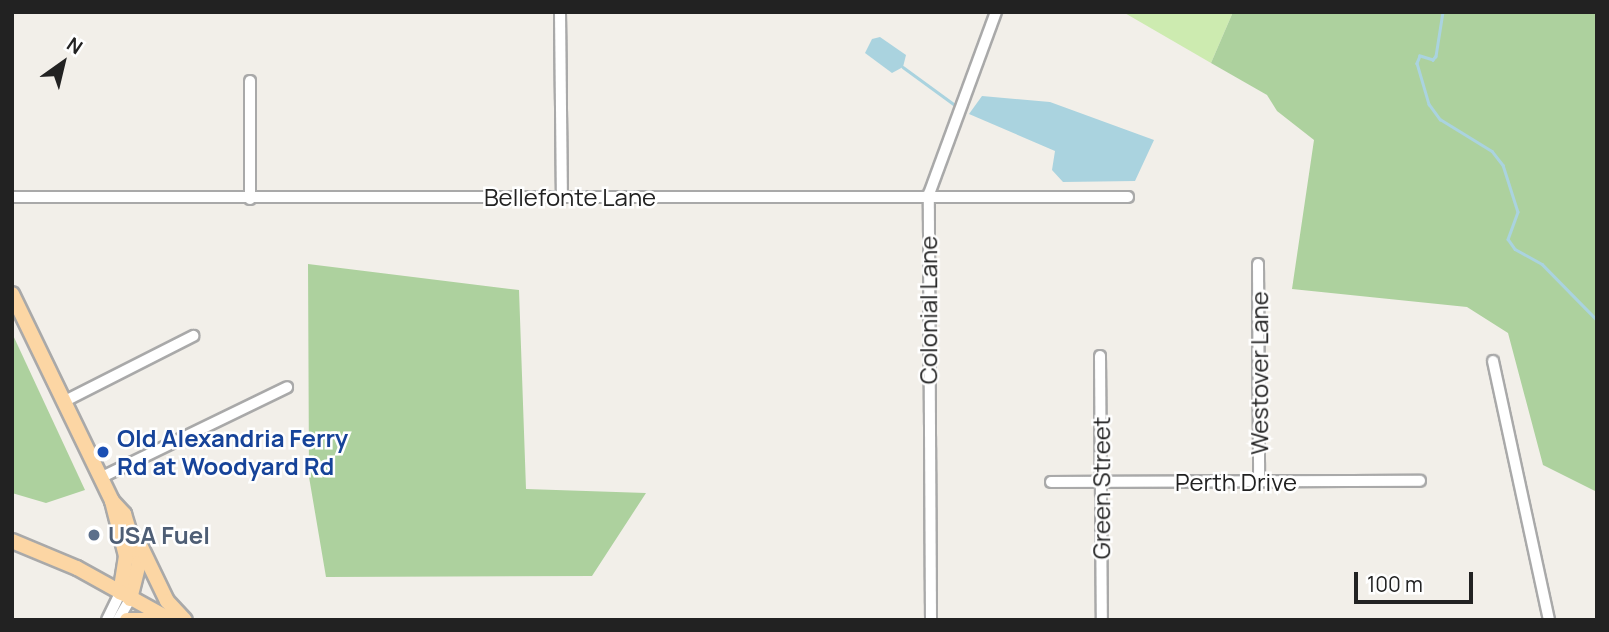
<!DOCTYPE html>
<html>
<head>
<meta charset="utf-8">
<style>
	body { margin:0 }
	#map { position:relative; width:1609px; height:632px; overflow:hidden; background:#f2efe9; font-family:Manrope,sans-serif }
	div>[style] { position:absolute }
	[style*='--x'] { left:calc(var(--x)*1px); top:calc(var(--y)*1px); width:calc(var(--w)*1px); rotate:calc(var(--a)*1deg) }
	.grass>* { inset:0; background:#cdebb0 }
	.forest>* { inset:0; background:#add19e }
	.water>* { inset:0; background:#aad3df }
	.stream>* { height:2.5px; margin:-1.25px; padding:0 1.25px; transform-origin:1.25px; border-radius:1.25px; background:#aad3df }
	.roads { filter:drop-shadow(2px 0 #a9a9a9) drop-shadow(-2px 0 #a9a9a9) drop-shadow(0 2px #a9a9a9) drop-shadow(0 -2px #a9a9a9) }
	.minor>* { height:10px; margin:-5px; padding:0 5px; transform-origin:5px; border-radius:5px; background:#fff }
	.major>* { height:14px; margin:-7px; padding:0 7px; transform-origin:7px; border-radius:7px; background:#fcd6a4 }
	.dots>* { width:19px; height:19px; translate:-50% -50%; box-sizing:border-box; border:4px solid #fff; border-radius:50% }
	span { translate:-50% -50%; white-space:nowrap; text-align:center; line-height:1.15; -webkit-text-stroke:5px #fff; paint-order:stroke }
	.street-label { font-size:24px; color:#222 }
	.transit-label { font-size:24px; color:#164399; font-weight:700 }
	.left { translate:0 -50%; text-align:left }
	.service-label { font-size:24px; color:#4e5e75; font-weight:700 }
	.frame { position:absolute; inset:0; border:14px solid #222; pointer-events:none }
	.north { position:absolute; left:28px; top:28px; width:70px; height:70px; -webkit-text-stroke:5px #fff; paint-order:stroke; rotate:34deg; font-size:19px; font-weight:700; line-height:28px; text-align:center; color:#222 }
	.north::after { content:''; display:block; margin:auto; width:24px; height:32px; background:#222; clip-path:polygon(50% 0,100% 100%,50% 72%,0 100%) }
	.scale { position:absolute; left:1354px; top:572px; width:119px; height:32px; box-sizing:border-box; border:4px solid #222; border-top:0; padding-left:9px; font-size:21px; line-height:24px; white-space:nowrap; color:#222; -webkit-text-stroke:5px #fff; paint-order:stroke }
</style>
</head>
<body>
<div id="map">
	<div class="grass">
		<i style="clip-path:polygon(1123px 12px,1233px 12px,1211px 63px)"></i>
	</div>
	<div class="forest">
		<i style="clip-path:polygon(1233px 12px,1597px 12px,1597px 492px,1543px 465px,1508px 333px,1467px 307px,1292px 289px,1314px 140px,1277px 111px,1267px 95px,1211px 63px)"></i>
		<i style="clip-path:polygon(308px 264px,519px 290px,526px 489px,646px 493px,592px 576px,326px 577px,309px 477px)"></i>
		<i style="clip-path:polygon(12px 333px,85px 490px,46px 503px,12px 493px)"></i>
	</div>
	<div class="water">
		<i style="clip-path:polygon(880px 37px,906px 55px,903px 67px,892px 73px,865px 53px,872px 39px)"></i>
		<i style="clip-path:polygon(982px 96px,1050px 102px,1154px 140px,1135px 181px,1063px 182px,1052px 170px,1055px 151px,969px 114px)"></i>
	</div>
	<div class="stream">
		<i style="--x:1443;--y:12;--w:45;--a:99"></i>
		<i style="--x:1436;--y:56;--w:5;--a:127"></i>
		<i style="--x:1433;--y:60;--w:14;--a:-163"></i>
		<i style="--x:1420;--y:56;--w:8;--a:113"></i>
		<i style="--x:1417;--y:63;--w:43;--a:73.7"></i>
		<i style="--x:1429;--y:104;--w:19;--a:54"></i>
		<i style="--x:1440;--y:119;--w:61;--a:31.6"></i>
		<i style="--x:1492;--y:151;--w:18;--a:52"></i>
		<i style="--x:1503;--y:165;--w:49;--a:72.3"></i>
		<i style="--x:1518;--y:212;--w:29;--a:110"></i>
		<i style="--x:1508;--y:239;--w:12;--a:55"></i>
		<i style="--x:1515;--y:249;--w:31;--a:29"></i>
		<i style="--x:1542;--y:264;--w:78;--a:45.5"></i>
		<i style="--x:903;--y:67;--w:64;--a:36.2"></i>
	</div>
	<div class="roads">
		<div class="minor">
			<i style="--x:560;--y:12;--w:185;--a:89.4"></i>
			<i style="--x:250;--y:81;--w:118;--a:90"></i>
			<i style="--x:12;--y:197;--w:1116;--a:0"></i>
			<i style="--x:1258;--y:264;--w:218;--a:89.7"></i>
			<i style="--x:1100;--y:356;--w:264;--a:89.6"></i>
			<i style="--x:1493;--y:361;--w:265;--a:77.8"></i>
			<i style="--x:65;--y:401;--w:144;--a:-26.9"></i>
			<i style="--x:100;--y:478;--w:208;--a:-25.9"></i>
			<i style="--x:1051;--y:482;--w:369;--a:-0.2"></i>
			<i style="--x:107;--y:620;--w:30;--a:-64"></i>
			<i style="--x:118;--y:620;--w:24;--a:-60"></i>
			<i style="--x:931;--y:620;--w:426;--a:-90.3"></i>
			<i style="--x:929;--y:194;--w:194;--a:-69.8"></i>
		</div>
		<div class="major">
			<i style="--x:12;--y:294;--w:230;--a:64.2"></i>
			<i style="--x:112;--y:501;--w:18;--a:47"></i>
			<i style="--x:124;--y:514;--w:51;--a:73"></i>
			<i style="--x:139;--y:563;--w:37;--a:104"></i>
			<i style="--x:112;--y:501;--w:57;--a:75.7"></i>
			<i style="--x:126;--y:556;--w:37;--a:99"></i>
			<i style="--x:12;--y:541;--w:70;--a:22.6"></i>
			<i style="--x:77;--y:568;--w:107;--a:29"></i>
			<i style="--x:141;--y:547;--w:60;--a:64.3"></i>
			<i style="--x:167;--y:601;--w:26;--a:47"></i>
			<i style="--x:127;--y:620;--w:27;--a:0"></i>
		</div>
	</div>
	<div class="dots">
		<i style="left:103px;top:452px;background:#1a4fb4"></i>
		<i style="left:94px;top:535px;background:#5c6f8a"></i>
	</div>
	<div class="street-label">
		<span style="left:570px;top:197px">Bellefonte Lane</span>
		<span style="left:928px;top:310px;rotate:-90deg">Colonial Lane</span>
		<span style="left:1259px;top:373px;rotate:-90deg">Westover Lane</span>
		<span style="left:1236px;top:482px">Perth Drive</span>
		<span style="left:1101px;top:488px;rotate:-90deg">Green Street</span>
	</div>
	<div class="transit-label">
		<span class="left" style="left:117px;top:452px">Old Alexandria Ferry<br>Rd at Woodyard Rd</span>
	</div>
	<div class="service-label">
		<span class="left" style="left:108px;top:535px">USA Fuel</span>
	</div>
	<div class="frame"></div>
	<div class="north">N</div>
	<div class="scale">100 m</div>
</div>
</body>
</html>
